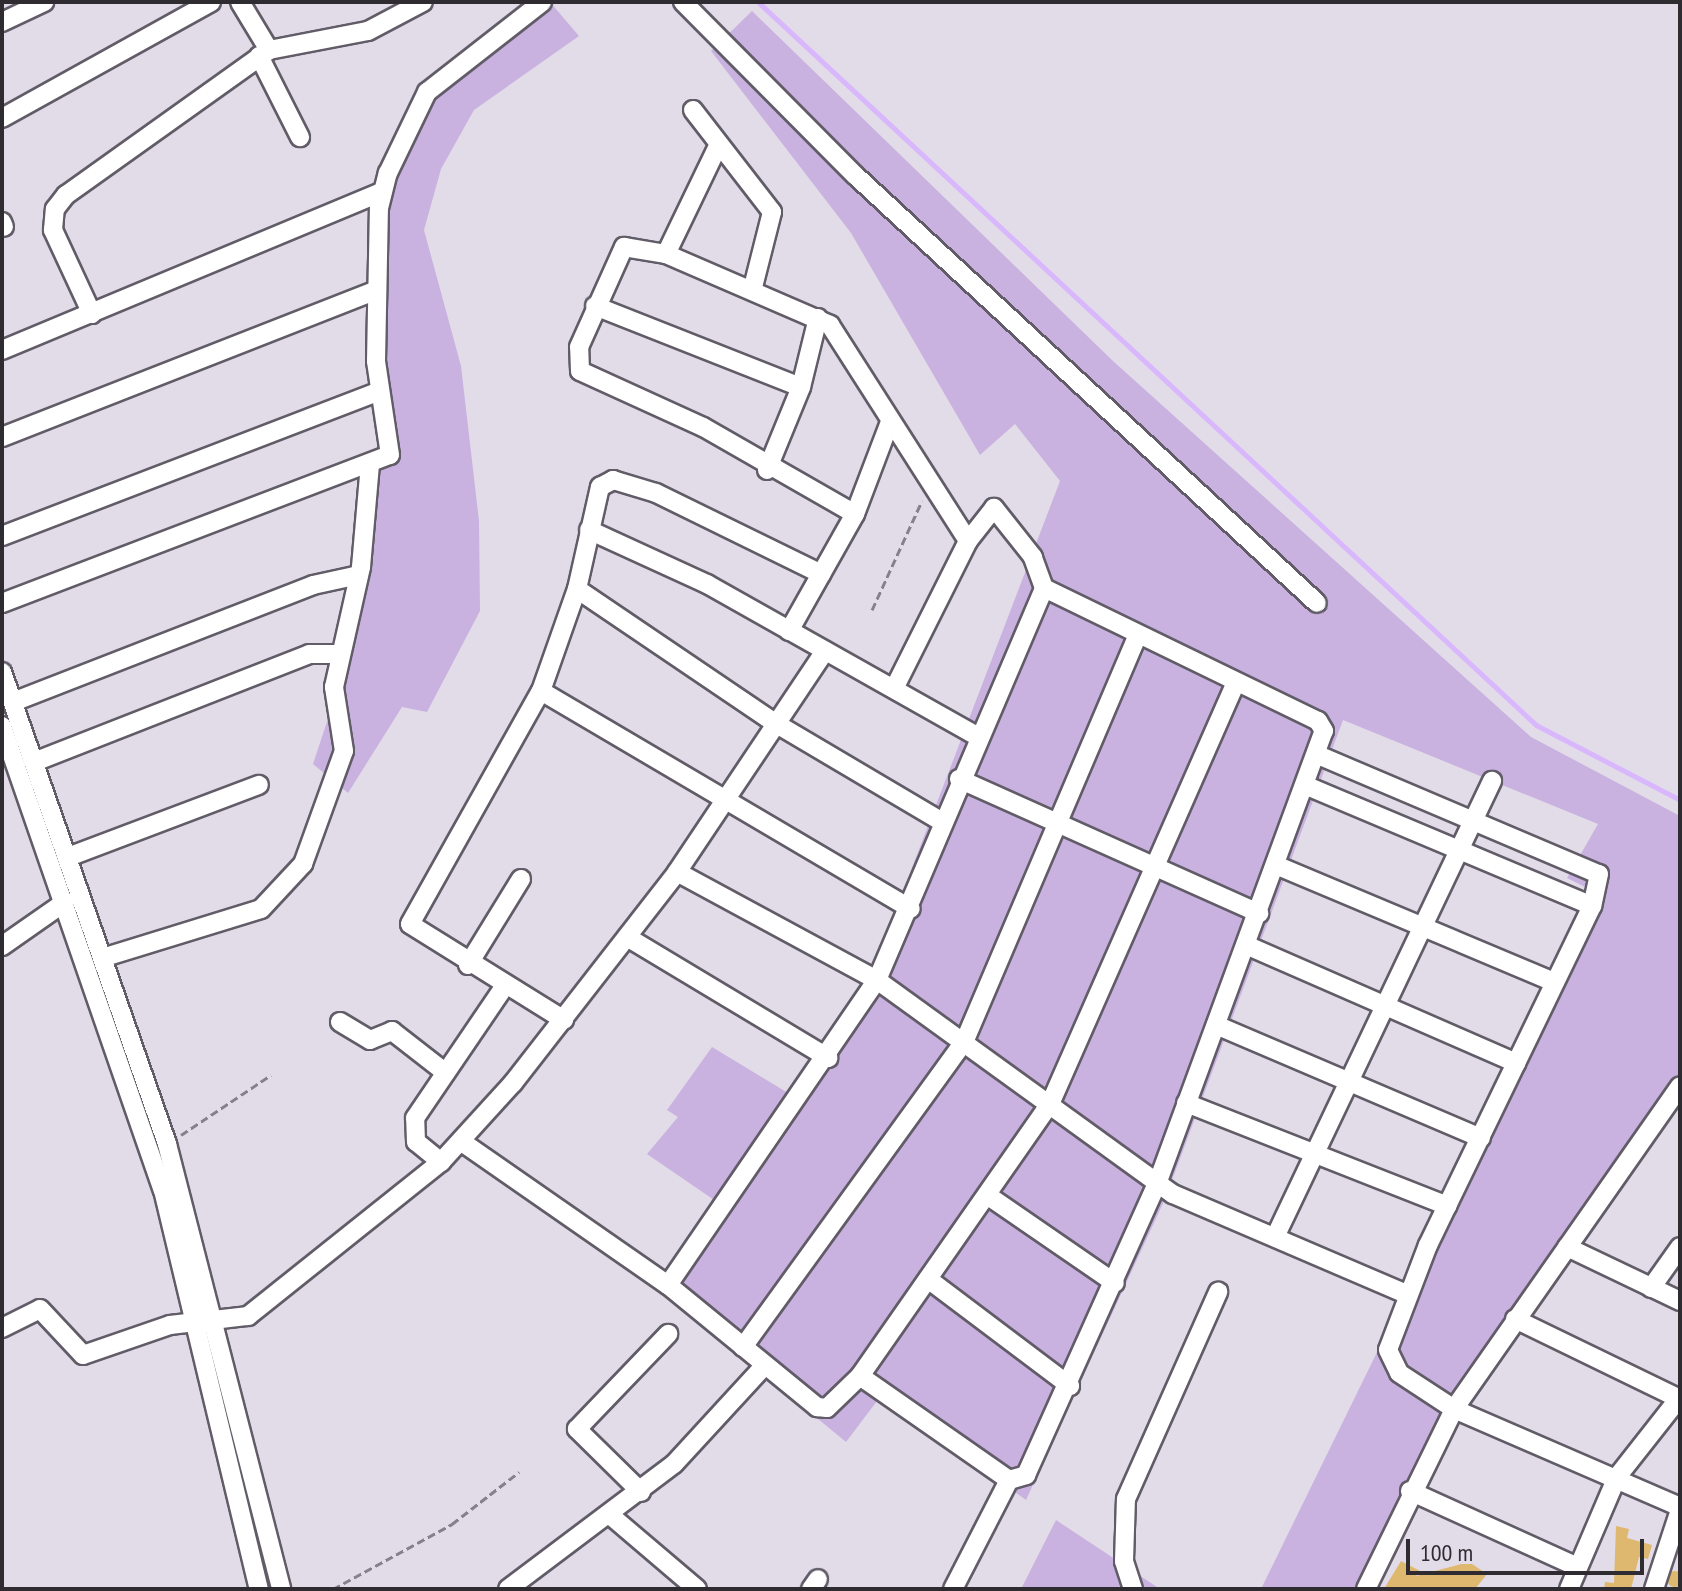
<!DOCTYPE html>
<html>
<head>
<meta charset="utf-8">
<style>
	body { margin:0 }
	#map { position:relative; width:1682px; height:1591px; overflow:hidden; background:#e2dce8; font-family:"PT Sans Narrow",sans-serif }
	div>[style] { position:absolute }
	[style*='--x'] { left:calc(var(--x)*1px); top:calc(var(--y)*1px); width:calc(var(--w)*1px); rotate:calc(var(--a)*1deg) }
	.green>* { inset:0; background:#c9b2e0 }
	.stream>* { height:5px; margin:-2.5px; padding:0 2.5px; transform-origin:2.5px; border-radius:2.5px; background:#d9b7fc }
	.building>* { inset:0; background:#ddb86e }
	.round { border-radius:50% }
	.path>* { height:3px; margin-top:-1.5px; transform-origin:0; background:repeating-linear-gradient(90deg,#85818a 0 8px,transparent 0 12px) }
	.roads { filter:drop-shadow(2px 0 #615c67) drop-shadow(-2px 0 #615c67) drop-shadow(0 2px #615c67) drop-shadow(0 -2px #615c67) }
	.minor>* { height:18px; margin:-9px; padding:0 9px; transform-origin:9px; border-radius:9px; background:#fff }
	span { translate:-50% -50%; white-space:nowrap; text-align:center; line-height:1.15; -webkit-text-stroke:7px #e2dce8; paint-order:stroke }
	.frame { position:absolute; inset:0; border:4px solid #2e2c31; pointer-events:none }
	.scale { position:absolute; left:1406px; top:1539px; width:238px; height:36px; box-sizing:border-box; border:4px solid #2e2c31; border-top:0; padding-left:10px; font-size:24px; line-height:28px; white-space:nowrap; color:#2e2c31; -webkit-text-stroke:6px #e2dce8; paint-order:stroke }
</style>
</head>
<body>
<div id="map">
	<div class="green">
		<i style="clip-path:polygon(550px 2px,579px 36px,474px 110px,441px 169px,424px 230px,461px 366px,479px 521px,480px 611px,427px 712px,402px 707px,348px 793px,313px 764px,361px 619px,377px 495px,387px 196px,427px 103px)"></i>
		<i style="clip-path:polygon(752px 11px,1113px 361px,1531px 737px,1680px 816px,1680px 1082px,1454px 1397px,1363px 1589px,1261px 1589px,1601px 895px,1567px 878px,1598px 824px,1343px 720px,1165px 1199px,1026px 1500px,880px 1397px,846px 1442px,657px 1286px,717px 1202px,647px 1154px,678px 1117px,667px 1110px,712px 1047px,788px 1093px,874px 967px,1060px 481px,1015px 424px,980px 455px,851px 233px,711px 51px)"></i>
		<i style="clip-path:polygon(1056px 1520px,1160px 1589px,1021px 1589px)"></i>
	</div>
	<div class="stream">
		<i style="--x:758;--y:2;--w:1062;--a:42.9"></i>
		<i style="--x:1536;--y:725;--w:162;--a:27.5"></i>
	</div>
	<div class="building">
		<i style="clip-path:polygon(1616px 1526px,1629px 1529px,1627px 1538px,1652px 1545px,1648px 1559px,1639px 1557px,1631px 1589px,1604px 1589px,1605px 1582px,1614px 1583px)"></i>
		<i style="clip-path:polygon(1401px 1561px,1420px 1571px,1416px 1576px,1469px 1562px,1487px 1574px,1475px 1589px,1384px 1589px)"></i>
		<i class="round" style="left:1667px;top:1571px;width:16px;height:16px"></i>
	</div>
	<div class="path">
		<i style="--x:872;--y:610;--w:120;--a:-65.4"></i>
		<i style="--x:181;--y:1135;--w:108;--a:-33.7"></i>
		<i style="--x:333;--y:1589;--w:136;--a:-28.6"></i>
		<i style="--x:452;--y:1524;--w:85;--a:-37.8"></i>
	</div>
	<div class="roads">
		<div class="minor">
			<i style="--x:240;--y:2;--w:56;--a:58.9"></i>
			<i style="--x:683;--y:2;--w:245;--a:45.2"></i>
			<i style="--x:856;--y:176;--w:628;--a:42.81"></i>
			<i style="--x:2;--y:22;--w:47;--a:-25.5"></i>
			<i style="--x:259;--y:56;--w:91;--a:63.2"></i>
			<i style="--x:693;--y:110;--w:129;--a:52.2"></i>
			<i style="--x:772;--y:212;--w:77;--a:104.2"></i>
			<i style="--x:2;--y:118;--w:239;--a:-29"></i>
			<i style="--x:2;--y:222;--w:5;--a:68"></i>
			<i style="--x:666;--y:254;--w:122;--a:-64.3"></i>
			<i style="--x:595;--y:306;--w:221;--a:21.5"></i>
			<i style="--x:92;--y:314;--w:93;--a:-114.9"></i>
			<i style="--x:53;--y:230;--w:21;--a:-85"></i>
			<i style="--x:55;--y:209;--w:18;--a:-52"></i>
			<i style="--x:66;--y:195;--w:249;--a:-35.5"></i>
			<i style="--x:269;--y:50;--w:101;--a:-10.9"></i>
			<i style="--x:368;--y:31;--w:62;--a:-27.8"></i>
			<i style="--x:2;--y:350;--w:412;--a:-22.6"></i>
			<i style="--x:2;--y:437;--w:403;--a:-21.4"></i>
			<i style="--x:767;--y:470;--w:90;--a:-67.7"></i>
			<i style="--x:801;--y:387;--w:71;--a:-76.2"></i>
			<i style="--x:855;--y:514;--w:175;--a:-150.2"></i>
			<i style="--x:703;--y:427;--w:135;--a:-155.5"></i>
			<i style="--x:580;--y:371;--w:24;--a:-92"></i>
			<i style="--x:579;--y:347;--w:110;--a:-65.8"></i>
			<i style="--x:624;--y:247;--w:43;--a:9.5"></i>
			<i style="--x:666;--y:254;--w:179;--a:23.4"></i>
			<i style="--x:830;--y:325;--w:256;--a:57.4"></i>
			<i style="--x:589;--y:530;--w:130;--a:24.6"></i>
			<i style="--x:707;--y:584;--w:311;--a:29.4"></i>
			<i style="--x:2;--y:536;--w:403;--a:-21"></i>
			<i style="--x:577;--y:589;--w:239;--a:34.1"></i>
			<i style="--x:775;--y:723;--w:193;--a:30.6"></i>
			<i style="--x:2;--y:603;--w:415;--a:-20.9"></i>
			<i style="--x:390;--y:455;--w:95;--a:-98.5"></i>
			<i style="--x:376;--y:361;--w:153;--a:-88.9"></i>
			<i style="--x:379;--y:208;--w:36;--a:-76"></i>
			<i style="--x:388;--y:173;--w:90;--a:-64.3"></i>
			<i style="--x:427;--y:92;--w:146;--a:-38"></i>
			<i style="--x:789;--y:631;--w:134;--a:-60.6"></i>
			<i style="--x:855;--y:514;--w:98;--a:-69.2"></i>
			<i style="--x:2;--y:672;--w:500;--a:70.73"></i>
			<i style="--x:167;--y:1144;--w:459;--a:75.6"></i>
			<i style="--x:541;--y:691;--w:429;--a:30.5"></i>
			<i style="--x:13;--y:702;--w:322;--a:-21.3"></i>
			<i style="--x:313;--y:585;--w:47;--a:-12.3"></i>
			<i style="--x:2;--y:726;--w:491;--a:70.9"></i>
			<i style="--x:163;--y:1190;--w:410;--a:76.5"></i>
			<i style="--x:1318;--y:755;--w:305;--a:23"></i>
			<i style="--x:1599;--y:874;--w:33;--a:102"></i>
			<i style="--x:1592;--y:906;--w:377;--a:115.8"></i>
			<i style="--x:1428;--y:1245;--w:112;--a:110.9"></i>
			<i style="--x:1388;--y:1350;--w:25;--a:64"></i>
			<i style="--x:1399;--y:1373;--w:66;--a:33.2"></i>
			<i style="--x:1454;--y:1409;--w:246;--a:23.4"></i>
			<i style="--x:34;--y:762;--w:295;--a:-21.4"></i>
			<i style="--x:309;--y:654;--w:31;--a:0"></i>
			<i style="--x:959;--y:779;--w:329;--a:24.1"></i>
			<i style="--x:1307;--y:786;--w:309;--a:22.8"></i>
			<i style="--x:68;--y:857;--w:204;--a:-20.7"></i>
			<i style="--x:1278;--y:866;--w:299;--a:22.8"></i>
			<i style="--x:677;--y:872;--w:227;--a:28.4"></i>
			<i style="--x:877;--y:980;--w:365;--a:35.9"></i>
			<i style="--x:1173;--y:1194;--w:254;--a:23.2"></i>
			<i style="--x:627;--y:937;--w:235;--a:31"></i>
			<i style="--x:1246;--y:945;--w:295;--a:23.6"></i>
			<i style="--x:2;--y:946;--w:77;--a:-34.9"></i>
			<i style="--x:102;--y:958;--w:166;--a:-17.1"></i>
			<i style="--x:261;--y:909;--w:62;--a:-47"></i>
			<i style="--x:303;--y:864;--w:120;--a:-70.1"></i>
			<i style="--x:344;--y:751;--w:65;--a:-98.9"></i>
			<i style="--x:334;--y:687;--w:123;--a:-77.3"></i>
			<i style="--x:361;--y:567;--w:102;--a:-85"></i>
			<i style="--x:468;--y:965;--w:101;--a:-58.4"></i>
			<i style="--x:564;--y:1020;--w:181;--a:-148.1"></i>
			<i style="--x:410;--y:924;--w:267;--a:-60.7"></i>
			<i style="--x:541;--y:691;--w:108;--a:-70.6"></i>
			<i style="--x:577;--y:589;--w:105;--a:-77.3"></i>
			<i style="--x:600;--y:487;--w:15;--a:-28"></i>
			<i style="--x:613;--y:480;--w:45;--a:16.8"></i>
			<i style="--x:656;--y:493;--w:184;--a:26.1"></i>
			<i style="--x:340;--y:1022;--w:35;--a:31"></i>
			<i style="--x:370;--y:1040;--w:24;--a:-22"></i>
			<i style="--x:392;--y:1031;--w:68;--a:37.9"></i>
			<i style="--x:1216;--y:1025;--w:288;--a:23.1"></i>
			<i style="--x:1186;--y:1103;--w:281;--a:21.5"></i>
			<i style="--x:462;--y:1142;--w:251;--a:34.8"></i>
			<i style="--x:668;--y:1285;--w:193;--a:39.3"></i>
			<i style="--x:817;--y:1407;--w:10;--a:6"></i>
			<i style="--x:827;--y:1408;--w:46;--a:-44.1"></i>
			<i style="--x:860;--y:1376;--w:182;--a:34.9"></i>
			<i style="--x:1009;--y:1480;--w:18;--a:-16"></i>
			<i style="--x:1026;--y:1475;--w:319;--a:-65.8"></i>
			<i style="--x:1157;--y:1184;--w:483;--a:-69.8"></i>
			<i style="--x:1324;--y:731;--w:12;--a:-121"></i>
			<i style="--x:1318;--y:721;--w:305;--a:-154.1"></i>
			<i style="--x:1044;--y:588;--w:33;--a:-110"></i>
			<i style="--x:1033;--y:557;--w:63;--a:-128.5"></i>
			<i style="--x:994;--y:508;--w:42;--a:128.2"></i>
			<i style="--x:968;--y:541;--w:163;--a:116.6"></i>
			<i style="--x:441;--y:1162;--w:32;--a:-141"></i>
			<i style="--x:416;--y:1142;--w:24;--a:-92"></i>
			<i style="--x:415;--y:1118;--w:158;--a:-55.8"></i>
			<i style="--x:987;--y:1195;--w:155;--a:34.5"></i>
			<i style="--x:1276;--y:1235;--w:503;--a:-64.56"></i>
			<i style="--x:1567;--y:1247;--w:125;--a:25.5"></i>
			<i style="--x:928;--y:1279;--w:178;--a:37"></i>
			<i style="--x:668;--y:1285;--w:370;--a:-55.6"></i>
			<i style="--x:877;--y:980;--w:426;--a:-66.9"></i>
			<i style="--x:1651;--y:1288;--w:50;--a:-54.7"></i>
			<i style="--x:1515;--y:1319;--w:183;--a:25.9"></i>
			<i style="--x:2;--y:1328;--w:42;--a:-26.6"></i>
			<i style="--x:40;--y:1309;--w:63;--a:46.9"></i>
			<i style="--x:83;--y:1355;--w:92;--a:-19"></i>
			<i style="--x:170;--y:1325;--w:79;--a:-6.6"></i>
			<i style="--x:248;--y:1316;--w:247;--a:-38.6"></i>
			<i style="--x:441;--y:1162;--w:107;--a:-47.7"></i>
			<i style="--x:513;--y:1083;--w:267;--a:-52.1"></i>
			<i style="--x:677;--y:872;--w:266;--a:-56.2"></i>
			<i style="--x:743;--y:1347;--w:379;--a:-54.1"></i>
			<i style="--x:965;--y:1040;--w:440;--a:-66.9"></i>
			<i style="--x:860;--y:1376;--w:332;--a:-55.1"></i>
			<i style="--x:1050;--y:1104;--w:461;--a:-66.2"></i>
			<i style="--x:1410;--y:1491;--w:181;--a:24.4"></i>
			<i style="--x:641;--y:1492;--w:90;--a:-135.5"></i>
			<i style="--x:577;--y:1429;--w:132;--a:-46.2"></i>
			<i style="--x:610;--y:1515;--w:114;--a:40.4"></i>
			<i style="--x:508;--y:1589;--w:208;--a:-37"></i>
			<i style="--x:674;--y:1464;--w:134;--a:-47.4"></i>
			<i style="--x:811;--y:1589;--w:12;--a:-55"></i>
			<i style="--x:953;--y:1589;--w:123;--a:-62.8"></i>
			<i style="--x:1133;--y:1589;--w:29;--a:-108"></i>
			<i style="--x:1124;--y:1561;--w:62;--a:-88.2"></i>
			<i style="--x:1126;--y:1499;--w:227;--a:-66"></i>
			<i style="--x:1366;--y:1589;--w:200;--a:-63.9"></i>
			<i style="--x:1454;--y:1409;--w:394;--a:-55"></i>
			<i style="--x:1569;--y:1589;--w:122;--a:-66.8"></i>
			<i style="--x:1617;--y:1477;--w:102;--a:-51.8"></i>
			<i style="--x:1654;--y:1589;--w:83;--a:-71.8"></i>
		</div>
	</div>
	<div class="frame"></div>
	<div class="scale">100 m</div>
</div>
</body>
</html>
